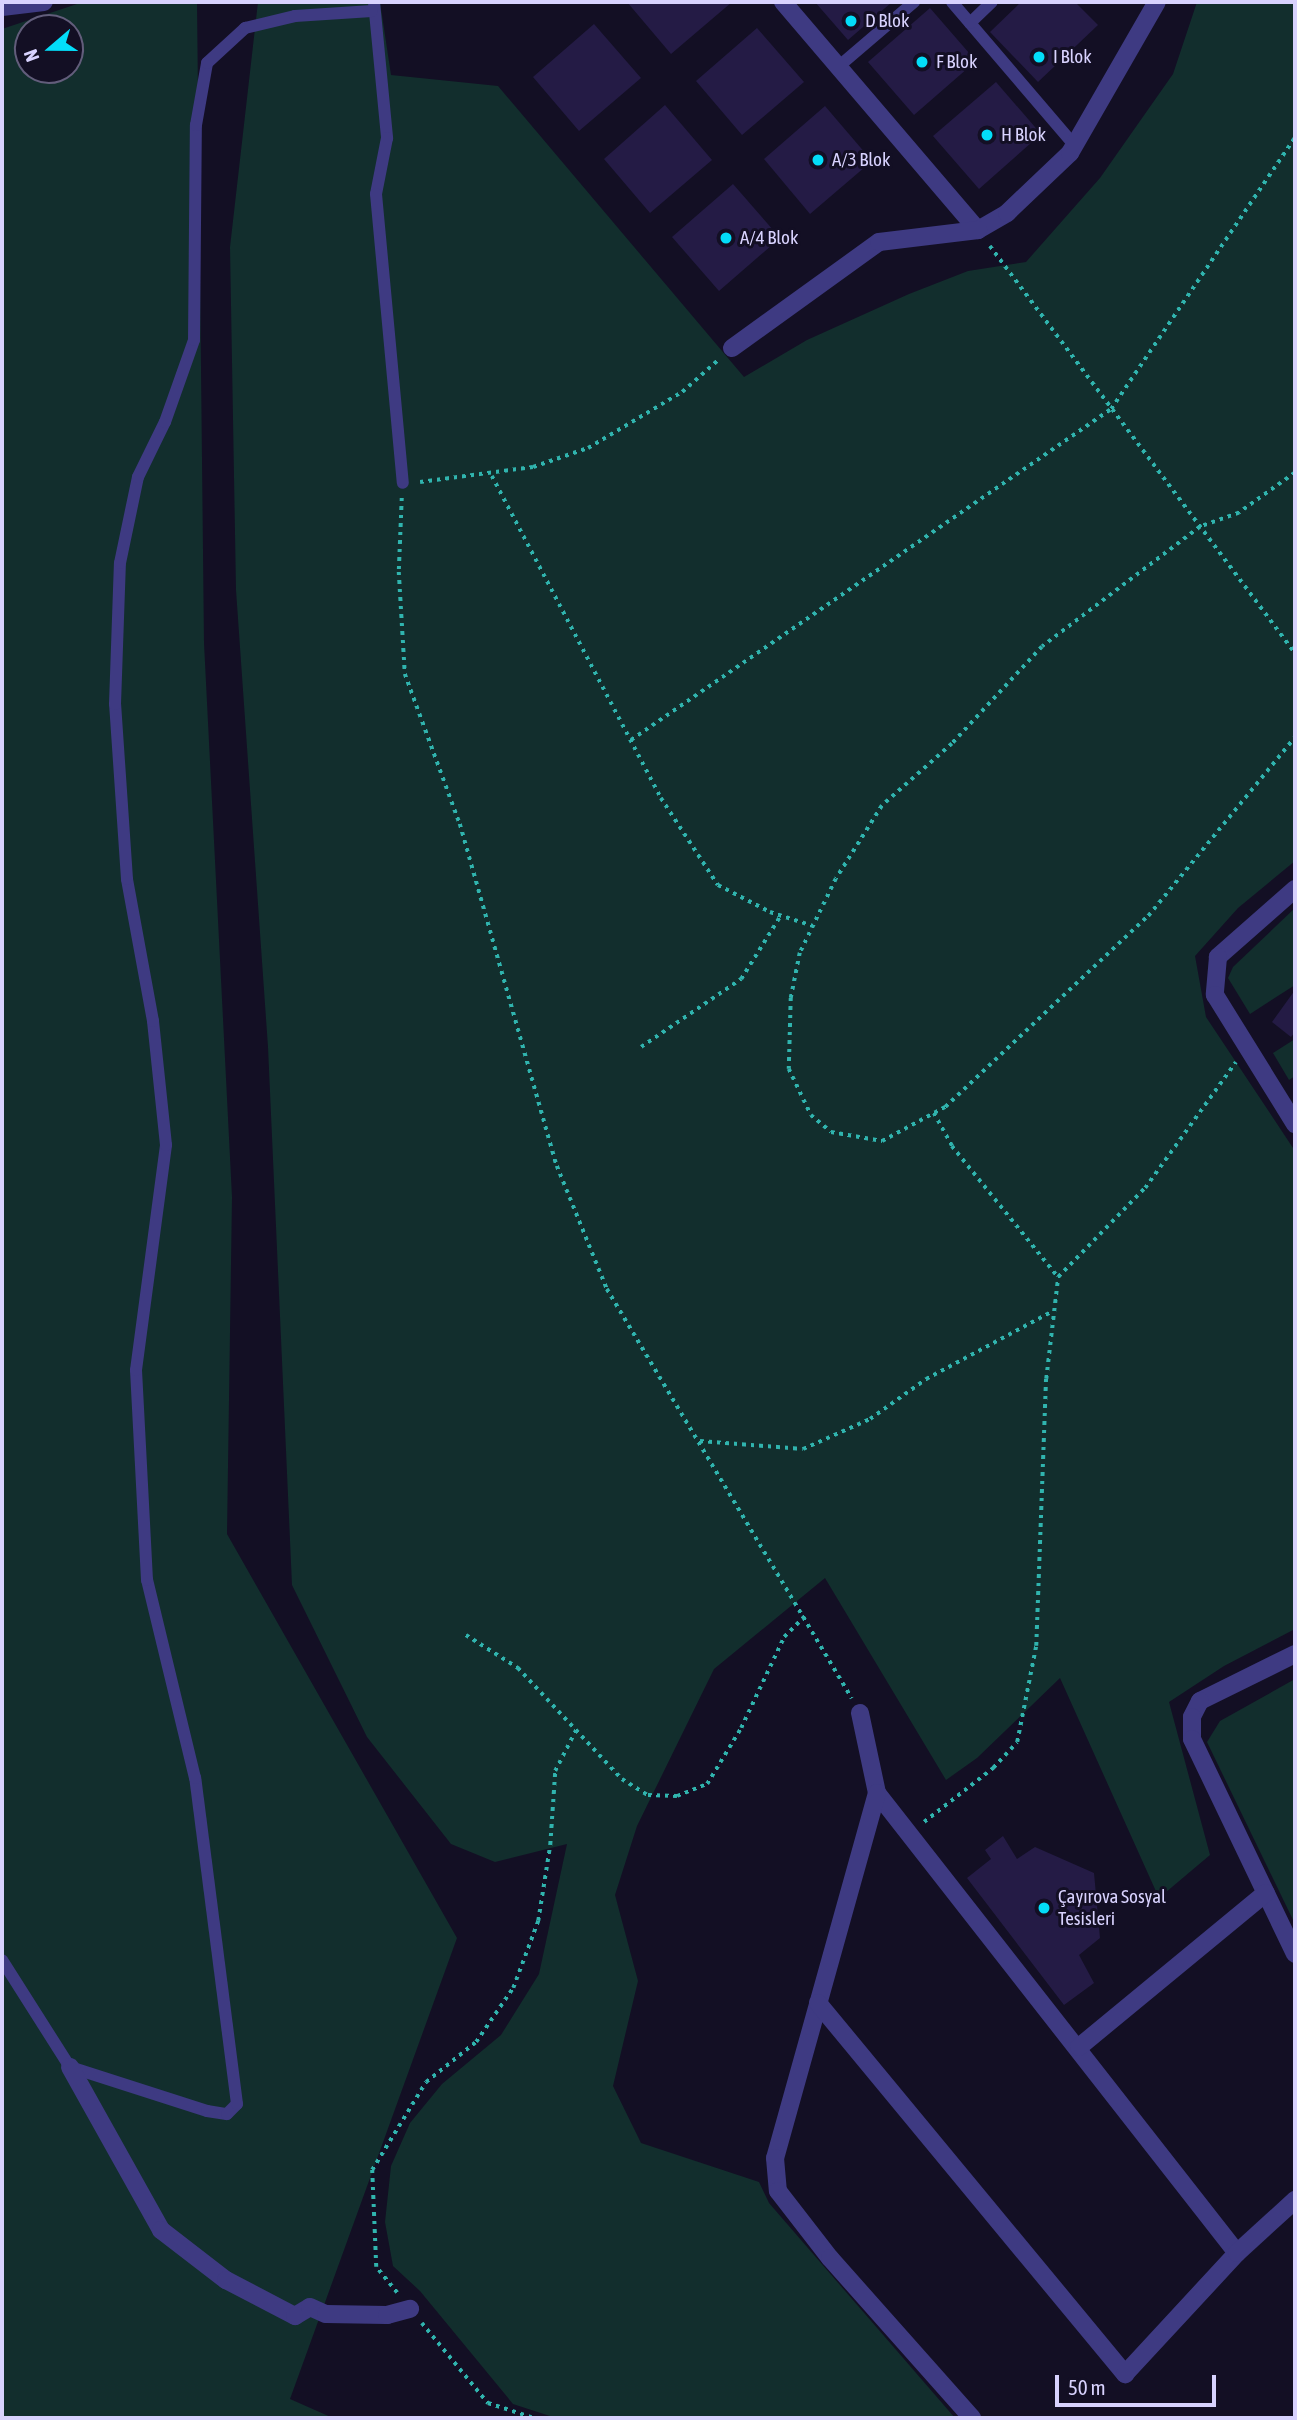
<!DOCTYPE html>
<html>
<head>
<meta charset="utf-8">
<style>
	body { margin:0 }
	#map { position:relative; width:1297px; height:2420px; overflow:hidden; background:#130f24; font-family:"Asap Condensed",sans-serif }
	div>[style] { position:absolute }
	[style*='--x'] { left:calc(var(--x)*1px); top:calc(var(--y)*1px); width:calc(var(--w)*1px); rotate:calc(var(--a)*1deg) }
	.green>* { inset:0; background:#122e2d }
	.building>* { inset:0; background:#241b45 }
	.path>* { height:3.5px; margin-top:-1.75px; transform-origin:0; background:repeating-linear-gradient(90deg,#30b4ae 0 3.5px,transparent 0 8.5px) }
	.service>* { height:12px; margin:-6px; padding:0 6px; transform-origin:6px; border-radius:6px; background:#3e3a82 }
	.minor>* { height:18px; margin:-9px; padding:0 9px; transform-origin:9px; border-radius:9px; background:#3e3a82 }
	.dots>* { width:19px; height:19px; translate:-50% -50%; box-sizing:border-box; border:4px solid #130f24; border-radius:50% }
	span { translate:-50% -50%; white-space:nowrap; text-align:center; line-height:1.15; -webkit-text-stroke:6px #130f24; paint-order:stroke }
	.poi-label { font-size:19px; color:#d8d2fe }
	.left { translate:0 -50%; text-align:left }
	.frame { position:absolute; inset:0; border:4px solid #d8d2fe; pointer-events:none }
	.north { position:absolute; left:14px; top:14px; width:70px; height:70px; box-sizing:border-box; background:#130f24; border:2px solid #625d7b; border-radius:50%; rotate:250deg; font-size:19px; font-weight:700; line-height:28px; text-align:center; color:#d8d2fe }
	.north::after { content:''; display:block; margin:auto; width:24px; height:32px; background:#03ddf9; clip-path:polygon(50% 0,100% 100%,50% 72%,0 100%) }
	.scale { position:absolute; left:1055px; top:2375px; width:161px; height:32px; box-sizing:border-box; border:4px solid #d8d2fe; border-top:0; padding-left:9px; font-size:21px; line-height:24px; white-space:nowrap; color:#d8d2fe; -webkit-text-stroke:5px #130f24; paint-order:stroke }
</style>
</head>
<body>
<div id="map">
	<div class="green">
		<i style="clip-path:polygon(evenodd,83px 2px,197px 2px,204px 643px,232px 1197px,227px 1534px,457px 1938px,290px 2399px,333px 2418px,2px 2418px,2px 29px,83px 2px,28px 28px,70px 28px,70px 70px,28px 70px,28px 28px)"></i>
		<i style="clip-path:polygon(258px 2px,380px 2px,391px 75px,498px 86px,744px 377px,807px 340px,909px 294px,968px 271px,1026px 262px,1100px 178px,1173px 74px,1197px 2px,1295px 2px,1295px 861px,1238px 908px,1195px 956px,1206px 1017px,1295px 1151px,1295px 1629px,1224px 1666px,1169px 1702px,1210px 1855px,1159px 1898px,1060px 1678px,977px 1758px,946px 1780px,825px 1578px,714px 1669px,637px 1826px,615px 1895px,638px 1981px,613px 2086px,641px 2143px,759px 2182px,769px 2203px,955px 2418px,556px 2418px,513px 2404px,420px 2291px,393px 2266px,385px 2222px,391px 2166px,410px 2123px,442px 2084px,501px 2035px,539px 1974px,567px 1844px,495px 1862px,451px 1844px,367px 1737px,292px 1585px,268px 1047px,236px 590px,230px 247px)"></i>
		<i style="clip-path:polygon(1295px 908px,1295px 985px,1250px 1014px,1228px 978px,1233px 967px)"></i>
		<i style="clip-path:polygon(1295px 1039px,1295px 1076px,1289px 1080px,1273px 1053px)"></i>
		<i style="clip-path:polygon(1295px 1679px,1295px 1924px,1207px 1742px,1220px 1721px)"></i>
	</div>
	<div class="building">
		<i style="clip-path:polygon(627px 2px,732px 2px,671px 54px)"></i>
		<i style="clip-path:polygon(815px 2px,892px 2px,848px 40px)"></i>
		<i style="clip-path:polygon(1021px 2px,1075px 2px,1098px 25px,1038px 82px,990px 32px)"></i>
		<i style="clip-path:polygon(930px 8px,976px 61px,914px 115px,868px 62px)"></i>
		<i style="clip-path:polygon(594px 24px,641px 78px,579px 131px,533px 77px)"></i>
		<i style="clip-path:polygon(757px 28px,804px 82px,742px 135px,696px 81px)"></i>
		<i style="clip-path:polygon(996px 82px,1041px 134px,979px 189px,933px 136px)"></i>
		<i style="clip-path:polygon(665px 105px,712px 160px,650px 213px,604px 159px)"></i>
		<i style="clip-path:polygon(825px 106px,872px 161px,810px 214px,764px 159px)"></i>
		<i style="clip-path:polygon(733px 184px,780px 238px,719px 291px,672px 237px)"></i>
		<i style="clip-path:polygon(1295px 990px,1295px 1032px,1291px 1037px,1272px 1022px)"></i>
		<i style="clip-path:polygon(1003px 1836px,1017px 1859px,1035px 1847px,1094px 1873px,1100px 1938px,1079px 1955px,1094px 1983px,1064px 2005px,967px 1878px,991px 1859px,985px 1850px)"></i>
	</div>
	<div class="path">
		<i style="--x:990;--y:246;--w:509;--a:53.15"></i>
		<i style="--x:1295;--y:473;--w:69;--a:144.5"></i>
		<i style="--x:1239;--y:513;--w:41;--a:160.3"></i>
		<i style="--x:1200;--y:527;--w:198;--a:142.8"></i>
		<i style="--x:1042;--y:647;--w:132;--a:132.9"></i>
		<i style="--x:952;--y:744;--w:94;--a:138.5"></i>
		<i style="--x:882;--y:806;--w:86;--a:122.2"></i>
		<i style="--x:836;--y:879;--w:82;--a:115.9"></i>
		<i style="--x:800;--y:953;--w:46;--a:101.3"></i>
		<i style="--x:791;--y:998;--w:71;--a:91.6"></i>
		<i style="--x:789;--y:1069;--w:51;--a:64.4"></i>
		<i style="--x:811;--y:1115;--w:26;--a:40"></i>
		<i style="--x:831;--y:1132;--w:52;--a:10"></i>
		<i style="--x:882;--y:1141;--w:72;--a:-28.4"></i>
		<i style="--x:945;--y:1107;--w:279;--a:-43.3"></i>
		<i style="--x:1148;--y:916;--w:232;--a:-50.6"></i>
		<i style="--x:492;--y:476;--w:364;--a:62.3"></i>
		<i style="--x:661;--y:798;--w:104;--a:56.8"></i>
		<i style="--x:718;--y:885;--w:59;--a:27.4"></i>
		<i style="--x:770;--y:912;--w:45;--a:18"></i>
		<i style="--x:420;--y:482;--w:114;--a:-7.6"></i>
		<i style="--x:533;--y:467;--w:58;--a:-19.1"></i>
		<i style="--x:588;--y:448;--w:109;--a:-30.8"></i>
		<i style="--x:682;--y:392;--w:47;--a:-41.5"></i>
		<i style="--x:402;--y:498;--w:74;--a:92.3"></i>
		<i style="--x:399;--y:572;--w:102;--a:86.6"></i>
		<i style="--x:405;--y:674;--w:160;--a:69.9"></i>
		<i style="--x:460;--y:824;--w:355;--a:74.2"></i>
		<i style="--x:557;--y:1166;--w:133;--a:67.9"></i>
		<i style="--x:607;--y:1289;--w:477;--a:59.1"></i>
		<i style="--x:631;--y:740;--w:583;--a:-34.59"></i>
		<i style="--x:1111;--y:409;--w:328;--a:-55.9"></i>
		<i style="--x:641;--y:1047;--w:121;--a:-34.2"></i>
		<i style="--x:741;--y:979;--w:75;--a:-58"></i>
		<i style="--x:934;--y:1113;--w:38;--a:61"></i>
		<i style="--x:952;--y:1146;--w:169;--a:51"></i>
		<i style="--x:700;--y:1441;--w:103;--a:4.4"></i>
		<i style="--x:803;--y:1449;--w:73;--a:-24.1"></i>
		<i style="--x:870;--y:1419;--w:69;--a:-35.5"></i>
		<i style="--x:926;--y:1379;--w:144;--a:-28.2"></i>
		<i style="--x:466;--y:1635;--w:62;--a:32.4"></i>
		<i style="--x:518;--y:1668;--w:152;--a:46.9"></i>
		<i style="--x:622;--y:1779;--w:31;--a:32"></i>
		<i style="--x:648;--y:1795;--w:29;--a:2"></i>
		<i style="--x:677;--y:1796;--w:32;--a:-22"></i>
		<i style="--x:707;--y:1784;--w:66;--a:-58.7"></i>
		<i style="--x:741;--y:1728;--w:101;--a:-64.7"></i>
		<i style="--x:784;--y:1637;--w:31;--a:-45"></i>
		<i style="--x:924;--y:1822;--w:88;--a:-38"></i>
		<i style="--x:993;--y:1768;--w:35;--a:-47"></i>
		<i style="--x:1017;--y:1742;--w:98;--a:-78.8"></i>
		<i style="--x:1036;--y:1646;--w:267;--a:-87.9"></i>
		<i style="--x:1046;--y:1379;--w:103;--a:-83.3"></i>
		<i style="--x:1058;--y:1277;--w:124;--a:-45.7"></i>
		<i style="--x:1145;--y:1188;--w:155;--a:-54.2"></i>
		<i style="--x:397;--y:2293;--w:33;--a:-129"></i>
		<i style="--x:376;--y:2267;--w:97;--a:-92.4"></i>
		<i style="--x:372;--y:2170;--w:103;--a:-58.5"></i>
		<i style="--x:426;--y:2082;--w:64;--a:-38.7"></i>
		<i style="--x:476;--y:2042;--w:65;--a:-55.6"></i>
		<i style="--x:513;--y:1988;--w:72;--a:-69.5"></i>
		<i style="--x:538;--y:1921;--w:77;--a:-81"></i>
		<i style="--x:550;--y:1845;--w:74;--a:-86.1"></i>
		<i style="--x:555;--y:1771;--w:48;--a:-62.9"></i>
		<i style="--x:422;--y:2323;--w:104;--a:50.5"></i>
		<i style="--x:488;--y:2403;--w:48;--a:18.1"></i>
	</div>
	<div class="service">
		<i style="--x:374;--y:2;--w:137;--a:84.5"></i>
		<i style="--x:387;--y:138;--w:57;--a:101.1"></i>
		<i style="--x:376;--y:194;--w:290;--a:84.7"></i>
		<i style="--x:952;--y:2;--w:188;--a:49.5"></i>
		<i style="--x:970;--y:23;--w:30;--a:-44"></i>
		<i style="--x:838;--y:67;--w:100;--a:-40.5"></i>
		<i style="--x:2;--y:1960;--w:127;--a:57.6"></i>
		<i style="--x:70;--y:2067;--w:144;--a:17.8"></i>
		<i style="--x:207;--y:2111;--w:20;--a:9"></i>
		<i style="--x:227;--y:2114;--w:14;--a:-45"></i>
		<i style="--x:237;--y:2104;--w:329;--a:-97.3"></i>
		<i style="--x:195;--y:1778;--w:204;--a:-103.6"></i>
		<i style="--x:147;--y:1580;--w:210;--a:-93"></i>
		<i style="--x:136;--y:1370;--w:227;--a:-82.4"></i>
		<i style="--x:166;--y:1145;--w:125;--a:-96"></i>
		<i style="--x:153;--y:1021;--w:144;--a:-100.4"></i>
		<i style="--x:127;--y:879;--w:175;--a:-93.9"></i>
		<i style="--x:115;--y:704;--w:141;--a:-88"></i>
		<i style="--x:120;--y:563;--w:88;--a:-78.2"></i>
		<i style="--x:138;--y:477;--w:61;--a:-63.9"></i>
		<i style="--x:165;--y:422;--w:87;--a:-70.5"></i>
		<i style="--x:194;--y:340;--w:215;--a:-89.5"></i>
		<i style="--x:196;--y:125;--w:63;--a:-79.9"></i>
		<i style="--x:207;--y:63;--w:52;--a:-42.6"></i>
		<i style="--x:245;--y:28;--w:51;--a:-13.5"></i>
		<i style="--x:295;--y:16;--w:77;--a:-3.7"></i>
	</div>
	<div class="minor">
		<i style="--x:783;--y:2;--w:300;--a:49.5"></i>
		<i style="--x:978;--y:230;--w:34;--a:-30"></i>
		<i style="--x:1007;--y:213;--w:87;--a:-43.6"></i>
		<i style="--x:1070;--y:153;--w:174;--a:-60.1"></i>
		<i style="--x:2;--y:7;--w:42;--a:-6.8"></i>
		<i style="--x:732;--y:348;--w:181;--a:-35.8"></i>
		<i style="--x:879;--y:242;--w:100;--a:-6.9"></i>
		<i style="--x:1295;--y:889;--w:103;--a:138.6"></i>
		<i style="--x:1218;--y:957;--w:38;--a:95"></i>
		<i style="--x:1215;--y:995;--w:152;--a:58.2"></i>
		<i style="--x:1295;--y:1654;--w:106;--a:153.7"></i>
		<i style="--x:1200;--y:1701;--w:18;--a:117"></i>
		<i style="--x:1192;--y:1717;--w:22;--a:90"></i>
		<i style="--x:1192;--y:1739;--w:238;--a:64.4"></i>
		<i style="--x:860;--y:1713;--w:82;--a:78"></i>
		<i style="--x:877;--y:1793;--w:584;--a:51.95"></i>
		<i style="--x:877;--y:1793;--w:379;--a:105.6"></i>
		<i style="--x:775;--y:2158;--w:33;--a:85"></i>
		<i style="--x:778;--y:2191;--w:85;--a:52.2"></i>
		<i style="--x:830;--y:2258;--w:214;--a:48.4"></i>
		<i style="--x:818;--y:2003;--w:482;--a:50.4"></i>
		<i style="--x:1125;--y:2374;--w:165;--a:-47.2"></i>
		<i style="--x:1237;--y:2253;--w:79;--a:-42.4"></i>
		<i style="--x:1079;--y:2047;--w:242;--a:-39.5"></i>
		<i style="--x:70;--y:2067;--w:187;--a:60.8"></i>
		<i style="--x:161;--y:2230;--w:82;--a:37.6"></i>
		<i style="--x:226;--y:2280;--w:78;--a:27.6"></i>
		<i style="--x:295;--y:2316;--w:17;--a:-31"></i>
		<i style="--x:310;--y:2307;--w:17;--a:24"></i>
		<i style="--x:326;--y:2314;--w:61;--a:0.9"></i>
		<i style="--x:387;--y:2315;--w:24;--a:-15"></i>
	</div>
	<div class="dots">
		<i style="left:851px;top:21px;background:#03ddf9"></i>
		<i style="left:1039px;top:57px;background:#03ddf9"></i>
		<i style="left:922px;top:62px;background:#03ddf9"></i>
		<i style="left:987px;top:135px;background:#03ddf9"></i>
		<i style="left:818px;top:160px;background:#03ddf9"></i>
		<i style="left:726px;top:238px;background:#03ddf9"></i>
		<i style="left:1044px;top:1908px;background:#03ddf9"></i>
	</div>
	<div class="poi-label">
		<span class="left" style="left:865px;top:21px">D Blok</span>
		<span class="left" style="left:1053px;top:57px">I Blok</span>
		<span class="left" style="left:936px;top:62px">F Blok</span>
		<span class="left" style="left:1001px;top:135px">H Blok</span>
		<span class="left" style="left:832px;top:160px">A/3 Blok</span>
		<span class="left" style="left:740px;top:238px">A/4 Blok</span>
		<span class="left" style="left:1058px;top:1908px">Çayırova Sosyal<br>Tesisleri</span>
	</div>
	<div class="frame"></div>
	<div class="north">N</div>
	<div class="scale">50 m</div>
</div>
</body>
</html>
